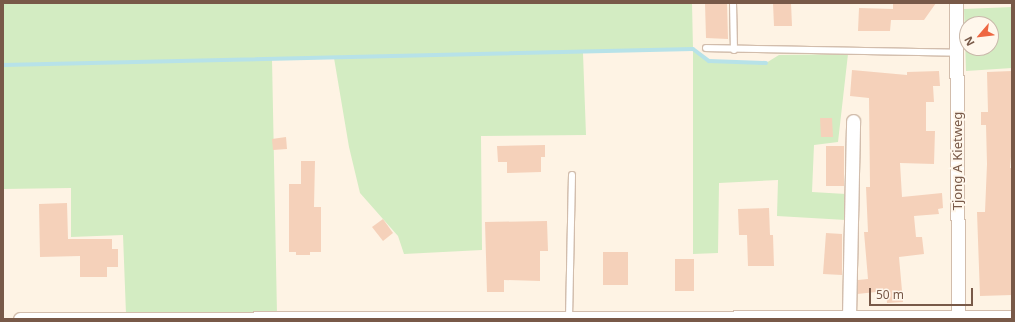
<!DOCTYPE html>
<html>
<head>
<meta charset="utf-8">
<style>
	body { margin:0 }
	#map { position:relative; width:1015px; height:322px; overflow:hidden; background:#fef3e4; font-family:"Noto Sans",sans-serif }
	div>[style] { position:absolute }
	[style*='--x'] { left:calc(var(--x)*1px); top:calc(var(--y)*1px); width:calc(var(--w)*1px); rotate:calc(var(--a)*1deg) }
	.green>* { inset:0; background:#d3ecc2 }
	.stream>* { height:4px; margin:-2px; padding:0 2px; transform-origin:2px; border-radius:2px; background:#b7e2e8 }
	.building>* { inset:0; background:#f5d1ba }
	.roads { filter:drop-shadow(1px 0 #d2bdac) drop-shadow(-1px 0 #d2bdac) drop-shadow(0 1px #d2bdac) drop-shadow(0 -1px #d2bdac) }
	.lane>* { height:6px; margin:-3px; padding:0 3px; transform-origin:3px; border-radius:3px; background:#fff }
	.street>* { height:13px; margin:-6.5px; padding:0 6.5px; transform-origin:6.5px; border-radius:6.5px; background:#fff }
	span { translate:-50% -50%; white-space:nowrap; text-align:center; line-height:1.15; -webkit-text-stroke:4px #fff7ec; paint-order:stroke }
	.street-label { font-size:13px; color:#785948 }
	.frame { position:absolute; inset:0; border:4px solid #785948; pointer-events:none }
	.north { position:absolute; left:959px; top:16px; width:40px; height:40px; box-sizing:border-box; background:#fff7ec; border:1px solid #c9b8aa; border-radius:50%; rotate:242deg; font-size:11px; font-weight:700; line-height:16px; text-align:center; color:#785948 }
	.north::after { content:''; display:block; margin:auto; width:14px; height:18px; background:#ee6742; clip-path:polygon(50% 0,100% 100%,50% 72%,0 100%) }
	.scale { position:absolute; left:869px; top:288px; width:104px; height:18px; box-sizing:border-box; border:2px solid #785948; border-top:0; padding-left:5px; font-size:12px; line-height:14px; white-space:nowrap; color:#785948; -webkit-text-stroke:3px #fff7ec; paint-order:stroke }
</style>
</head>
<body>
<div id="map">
	<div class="green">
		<i style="clip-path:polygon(3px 3px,692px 3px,693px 49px,709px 61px,766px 63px,779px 55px,848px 54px,838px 142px,814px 145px,812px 192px,846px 194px,846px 220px,777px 216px,778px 180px,719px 183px,718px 253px,693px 254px,693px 49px,583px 53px,586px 135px,481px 136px,482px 250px,404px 254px,398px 236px,360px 193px,349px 147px,334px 58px,272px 59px,277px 314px,126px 314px,123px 235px,71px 237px,71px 188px,3px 189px)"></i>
		<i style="clip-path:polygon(evenodd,1012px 7px,1012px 68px,966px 71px,964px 9px,1012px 7px,967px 24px,991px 24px,991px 48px,967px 48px,967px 24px)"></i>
	</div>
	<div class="stream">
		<i style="--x:3;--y:65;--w:690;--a:-1.33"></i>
		<i style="--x:693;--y:49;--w:20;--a:37"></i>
		<i style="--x:709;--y:61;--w:57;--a:2"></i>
	</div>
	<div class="building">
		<i style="clip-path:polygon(705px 3px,727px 3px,728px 39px,706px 38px)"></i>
		<i style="clip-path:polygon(773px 3px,791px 3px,792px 26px,774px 26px)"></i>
		<i style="clip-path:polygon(893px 3px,936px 3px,924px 20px,891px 20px,890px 31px,858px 31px,859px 8px,893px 9px)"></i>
		<i style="clip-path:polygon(852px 70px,907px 75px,907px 72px,939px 71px,940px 86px,933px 86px,934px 102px,926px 102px,926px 131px,935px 131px,934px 164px,900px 163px,902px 197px,942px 193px,943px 208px,938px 209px,939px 214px,914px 216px,916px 237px,922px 237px,924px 254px,899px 257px,903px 302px,887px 303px,886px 291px,857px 294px,858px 280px,868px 279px,864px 232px,868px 232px,866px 187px,870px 187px,869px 98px,850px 96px)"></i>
		<i style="clip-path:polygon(1012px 71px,1012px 145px,1010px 168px,1012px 168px,1012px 295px,980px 296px,977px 212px,985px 212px,987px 164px,986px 125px,981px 125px,981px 112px,988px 112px,987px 72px)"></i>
		<i style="clip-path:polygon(820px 118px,832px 118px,833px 137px,821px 137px)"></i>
		<i style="clip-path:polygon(286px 137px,287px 149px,273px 150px,272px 139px)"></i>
		<i style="clip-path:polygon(545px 145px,545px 157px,541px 157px,541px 172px,507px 173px,507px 162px,498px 162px,497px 146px)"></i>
		<i style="clip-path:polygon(826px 146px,844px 146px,844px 186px,826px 186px)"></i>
		<i style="clip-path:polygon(301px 161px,315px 161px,314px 207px,321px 207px,321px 252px,310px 252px,310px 255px,296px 255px,296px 252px,289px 252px,289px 184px,301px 184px)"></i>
		<i style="clip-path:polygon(67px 203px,68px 239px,112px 239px,112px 249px,118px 249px,118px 267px,107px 267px,107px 277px,80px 277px,80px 256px,40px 257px,39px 204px)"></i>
		<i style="clip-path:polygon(769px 208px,770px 235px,773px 235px,774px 266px,748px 266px,747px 235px,739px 235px,738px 209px)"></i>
		<i style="clip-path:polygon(383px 219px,393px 233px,383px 241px,372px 227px)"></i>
		<i style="clip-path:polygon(547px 221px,548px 251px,540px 251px,540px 281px,504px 280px,504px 292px,487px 292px,485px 222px)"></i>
		<i style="clip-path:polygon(826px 233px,842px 234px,842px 275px,823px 274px)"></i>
		<i style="clip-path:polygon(603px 252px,628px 252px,628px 285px,603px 285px)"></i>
		<i style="clip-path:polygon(675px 259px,694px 259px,694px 291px,675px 291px)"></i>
	</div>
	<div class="roads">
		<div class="lane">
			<i style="--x:733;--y:3;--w:47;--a:88.8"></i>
			<i style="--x:706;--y:48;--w:250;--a:1.1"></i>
			<i style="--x:569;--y:318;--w:143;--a:-88.8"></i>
		</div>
		<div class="street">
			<i style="--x:956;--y:3;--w:316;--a:89.6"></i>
			<i style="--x:849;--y:317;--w:196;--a:-88.8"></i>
			<i style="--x:20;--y:319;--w:992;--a:-0.12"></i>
		</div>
	</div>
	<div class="street-label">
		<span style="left:957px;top:161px;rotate:-90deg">Tjong A Kietweg</span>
	</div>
	<div class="frame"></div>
	<div class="north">N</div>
	<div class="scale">50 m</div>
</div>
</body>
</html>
